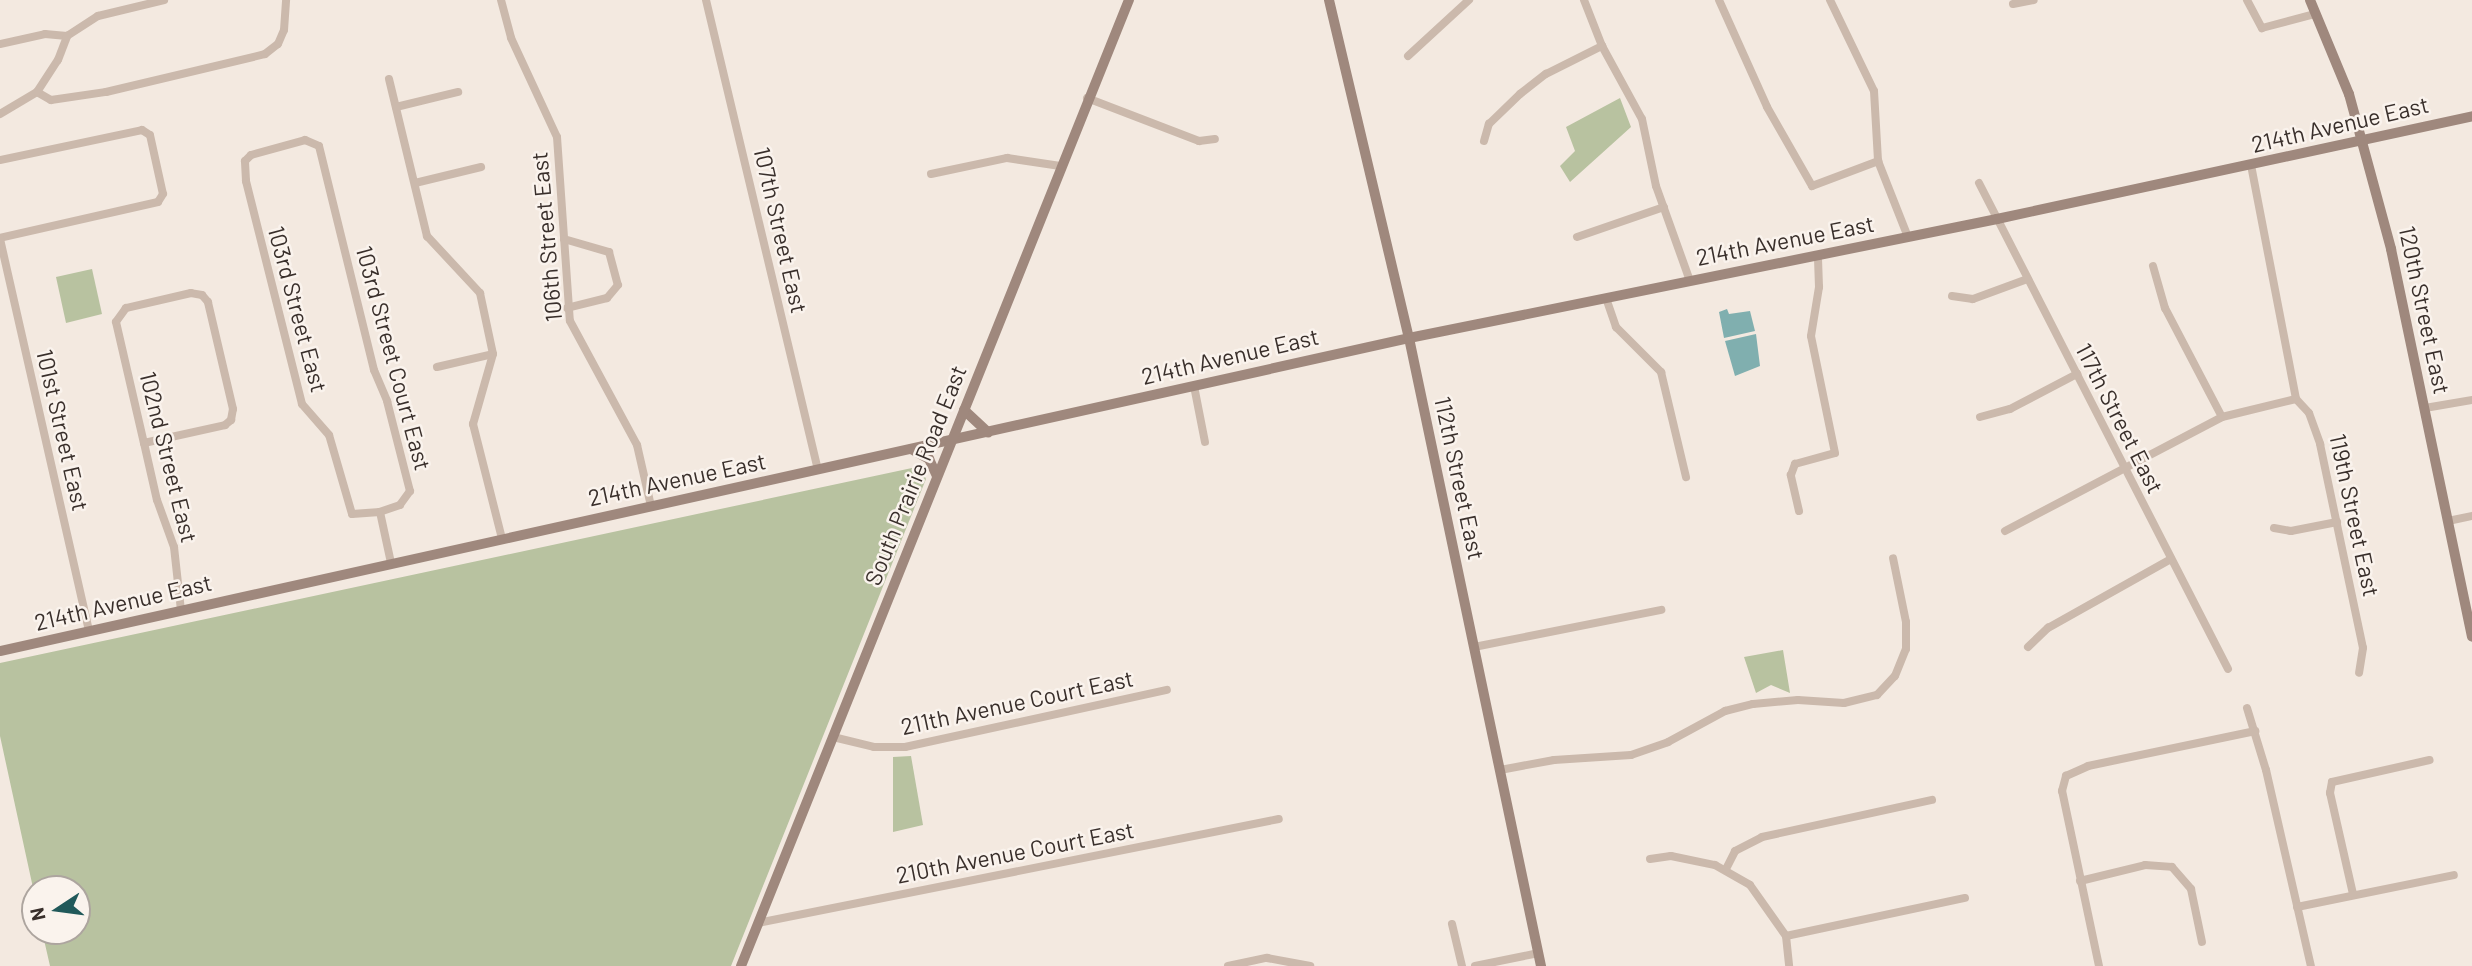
<!DOCTYPE html>
<html>
<head>
<meta charset="utf-8">
<style>
	body { margin:0 }
	#map { position:relative; width:2472px; height:966px; overflow:hidden; background:#f3e9e0; font-family:Barlow,sans-serif }
	div>[style] { position:absolute }
	[style*='--x'] { left:calc(var(--x)*1px); top:calc(var(--y)*1px); width:calc(var(--w)*1px); rotate:calc(var(--a)*1deg) }
	.green>* { inset:0; background:#b8c2a0 }
	.water>* { inset:0; background:#80afaf }
	.street>* { height:8px; margin:-4px; padding:0 4px; transform-origin:4px; border-radius:4px; background:#cbb9ac }
	.secondary>* { height:10px; margin:-5px; padding:0 5px; transform-origin:5px; border-radius:5px; background:#9f887d }
	span { translate:-50% -50%; white-space:nowrap; text-align:center; line-height:1.15; -webkit-text-stroke:5px #faf3ed; paint-order:stroke }
	.street-label { font-size:23px; color:#392f2b }
	.north { position:absolute; left:21px; top:875px; width:70px; height:70px; box-sizing:border-box; background:#faf3ed; border:2px solid #ada59f; border-radius:50%; rotate:257deg; font-size:19px; font-weight:700; line-height:28px; text-align:center; color:#392f2b }
	.north::after { content:''; display:block; margin:auto; width:24px; height:32px; background:#21595a; clip-path:polygon(50% 0,100% 100%,50% 72%,0 100%) }
</style>
</head>
<body>
<div id="map">
	<div class="green">
		<i style="clip-path:polygon(1620px 98px,1631px 127px,1570px 182px,1560px 166px,1575px 151px,1566px 127px)"></i>
		<i style="clip-path:polygon(92px 269px,102px 314px,66px 323px,56px 277px)"></i>
		<i style="clip-path:polygon(912px 468px,921px 468px,926px 479px,731px 966px,50px 966px,42px 931px,77px 931px,77px 889px,35px 889px,35px 897px,0 736px,0 663px)"></i>
		<i style="clip-path:polygon(1783px 650px,1790px 693px,1771px 685px,1756px 693px,1744px 657px)"></i>
		<i style="clip-path:polygon(911px 756px,923px 825px,893px 832px,893px 757px)"></i>
	</div>
	<div class="water">
		<i style="clip-path:polygon(1727px 309px,1729px 314px,1750px 311px,1755px 331px,1724px 338px,1719px 312px)"></i>
		<i style="clip-path:polygon(1756px 334px,1760px 366px,1735px 376px,1725px 341px)"></i>
	</div>
	<div class="street">
		<i style="--x:501;--y:0;--w:39;--a:75"></i>
		<i style="--x:511;--y:38;--w:109;--a:65.1"></i>
		<i style="--x:557;--y:137;--w:184;--a:86"></i>
		<i style="--x:570;--y:321;--w:141;--a:61.6"></i>
		<i style="--x:637;--y:445;--w:63;--a:77.1"></i>
		<i style="--x:706;--y:0;--w:482;--a:76.6"></i>
		<i style="--x:1584;--y:0;--w:49;--a:68.6"></i>
		<i style="--x:1602;--y:46;--w:83;--a:61.3"></i>
		<i style="--x:1642;--y:119;--w:68;--a:78.2"></i>
		<i style="--x:1656;--y:186;--w:101;--a:70.3"></i>
		<i style="--x:1719;--y:0;--w:117;--a:65.8"></i>
		<i style="--x:1767;--y:107;--w:91;--a:60.3"></i>
		<i style="--x:1812;--y:186;--w:71;--a:-20.7"></i>
		<i style="--x:1830;--y:0;--w:101;--a:64.2"></i>
		<i style="--x:1874;--y:91;--w:70;--a:86.7"></i>
		<i style="--x:1878;--y:161;--w:82;--a:68.5"></i>
		<i style="--x:2247;--y:0;--w:32;--a:62"></i>
		<i style="--x:2262;--y:28;--w:55;--a:-14.8"></i>
		<i style="--x:2013;--y:4;--w:21;--a:-11"></i>
		<i style="--x:0;--y:44;--w:46;--a:-12.5"></i>
		<i style="--x:45;--y:34;--w:22;--a:5"></i>
		<i style="--x:67;--y:36;--w:37;--a:-33"></i>
		<i style="--x:98;--y:16;--w:68;--a:-13.6"></i>
		<i style="--x:1408;--y:56;--w:83;--a:-42.6"></i>
		<i style="--x:389;--y:79;--w:162;--a:76.4"></i>
		<i style="--x:427;--y:236;--w:78;--a:47.1"></i>
		<i style="--x:480;--y:293;--w:62;--a:78"></i>
		<i style="--x:493;--y:354;--w:73;--a:105.9"></i>
		<i style="--x:473;--y:424;--w:119;--a:75.8"></i>
		<i style="--x:37;--y:92;--w:16;--a:30"></i>
		<i style="--x:51;--y:100;--w:56;--a:-8.3"></i>
		<i style="--x:106;--y:92;--w:163;--a:-13.4"></i>
		<i style="--x:265;--y:54;--w:16;--a:-38"></i>
		<i style="--x:278;--y:44;--w:15;--a:-67"></i>
		<i style="--x:284;--y:30;--w:30;--a:-86"></i>
		<i style="--x:1087;--y:98;--w:120;--a:21"></i>
		<i style="--x:1199;--y:141;--w:16;--a:-7"></i>
		<i style="--x:396;--y:107;--w:64;--a:-13.6"></i>
		<i style="--x:0;--y:114;--w:43;--a:-30.7"></i>
		<i style="--x:37;--y:92;--w:38;--a:-57"></i>
		<i style="--x:58;--y:60;--w:26;--a:-69"></i>
		<i style="--x:305;--y:140;--w:15;--a:23"></i>
		<i style="--x:319;--y:146;--w:231;--a:76.2"></i>
		<i style="--x:374;--y:370;--w:34;--a:67"></i>
		<i style="--x:387;--y:401;--w:93;--a:75.7"></i>
		<i style="--x:410;--y:491;--w:17;--a:126"></i>
		<i style="--x:400;--y:505;--w:21;--a:161"></i>
		<i style="--x:380;--y:512;--w:28;--a:176"></i>
		<i style="--x:352;--y:514;--w:82;--a:-106.2"></i>
		<i style="--x:329;--y:435;--w:41;--a:-131.1"></i>
		<i style="--x:302;--y:404;--w:230;--a:-104.1"></i>
		<i style="--x:246;--y:181;--w:20;--a:-93"></i>
		<i style="--x:245;--y:161;--w:8;--a:-45"></i>
		<i style="--x:251;--y:155;--w:56;--a:-15.5"></i>
		<i style="--x:1484;--y:141;--w:18;--a:-74"></i>
		<i style="--x:1489;--y:124;--w:43;--a:-44.1"></i>
		<i style="--x:1520;--y:94;--w:33;--a:-38"></i>
		<i style="--x:1546;--y:74;--w:63;--a:-26.6"></i>
		<i style="--x:0;--y:160;--w:145;--a:-11.9"></i>
		<i style="--x:142;--y:130;--w:9;--a:32"></i>
		<i style="--x:150;--y:135;--w:60;--a:77.6"></i>
		<i style="--x:163;--y:194;--w:9;--a:122"></i>
		<i style="--x:158;--y:202;--w:162;--a:167.2"></i>
		<i style="--x:2251;--y:165;--w:238;--a:79.1"></i>
		<i style="--x:2296;--y:399;--w:19;--a:47"></i>
		<i style="--x:2309;--y:413;--w:33;--a:70"></i>
		<i style="--x:2320;--y:444;--w:208;--a:78.1"></i>
		<i style="--x:2363;--y:648;--w:25;--a:99"></i>
		<i style="--x:931;--y:174;--w:78;--a:-11.9"></i>
		<i style="--x:1007;--y:158;--w:54;--a:8.6"></i>
		<i style="--x:415;--y:183;--w:68;--a:-13.6"></i>
		<i style="--x:1979;--y:183;--w:546;--a:62.87"></i>
		<i style="--x:1577;--y:237;--w:92;--a:-19"></i>
		<i style="--x:0;--y:239;--w:402;--a:77.2"></i>
		<i style="--x:564;--y:239;--w:47;--a:16.1"></i>
		<i style="--x:609;--y:252;--w:34;--a:75"></i>
		<i style="--x:618;--y:285;--w:17;--a:130"></i>
		<i style="--x:607;--y:298;--w:41;--a:166"></i>
		<i style="--x:2153;--y:266;--w:44;--a:74.1"></i>
		<i style="--x:2165;--y:308;--w:123;--a:62.4"></i>
		<i style="--x:1952;--y:296;--w:21;--a:8"></i>
		<i style="--x:1973;--y:299;--w:58;--a:-20.3"></i>
		<i style="--x:1606;--y:298;--w:31;--a:71"></i>
		<i style="--x:1616;--y:327;--w:64;--a:45"></i>
		<i style="--x:1661;--y:372;--w:108;--a:76.6"></i>
		<i style="--x:437;--y:367;--w:57;--a:-13.1"></i>
		<i style="--x:1194;--y:386;--w:57;--a:78.9"></i>
		<i style="--x:2425;--y:408;--w:48;--a:-9.7"></i>
		<i style="--x:1980;--y:417;--w:31;--a:-15"></i>
		<i style="--x:2010;--y:409;--w:76;--a:-27.6"></i>
		<i style="--x:144;--y:443;--w:83;--a:-12.5"></i>
		<i style="--x:225;--y:425;--w:8;--a:-40"></i>
		<i style="--x:231;--y:420;--w:11;--a:-80"></i>
		<i style="--x:233;--y:409;--w:110;--a:-103.2"></i>
		<i style="--x:208;--y:302;--w:9;--a:-131"></i>
		<i style="--x:202;--y:295;--w:11;--a:-170"></i>
		<i style="--x:191;--y:293;--w:67;--a:167"></i>
		<i style="--x:126;--y:308;--w:17;--a:126"></i>
		<i style="--x:116;--y:322;--w:124;--a:77"></i>
		<i style="--x:144;--y:443;--w:58;--a:77.2"></i>
		<i style="--x:157;--y:500;--w:50;--a:70.1"></i>
		<i style="--x:174;--y:547;--w:63;--a:83.7"></i>
		<i style="--x:1799;--y:511;--w:37;--a:-103"></i>
		<i style="--x:1791;--y:475;--w:12;--a:-70"></i>
		<i style="--x:1795;--y:464;--w:41;--a:-15.4"></i>
		<i style="--x:1835;--y:453;--w:119;--a:-101.6"></i>
		<i style="--x:1811;--y:336;--w:50;--a:-80.7"></i>
		<i style="--x:1819;--y:287;--w:31;--a:-92"></i>
		<i style="--x:380;--y:512;--w:52;--a:77.8"></i>
		<i style="--x:2448;--y:521;--w:25;--a:-12"></i>
		<i style="--x:2274;--y:528;--w:17;--a:10"></i>
		<i style="--x:2291;--y:531;--w:47;--a:-11.1"></i>
		<i style="--x:2005;--y:531;--w:245;--a:-27.7"></i>
		<i style="--x:2222;--y:417;--w:76;--a:-13.7"></i>
		<i style="--x:1474;--y:647;--w:191;--a:-11.2"></i>
		<i style="--x:2028;--y:647;--w:28;--a:-44"></i>
		<i style="--x:2048;--y:628;--w:141;--a:-29.3"></i>
		<i style="--x:2247;--y:708;--w:65;--a:73"></i>
		<i style="--x:2266;--y:770;--w:201;--a:77.1"></i>
		<i style="--x:833;--y:737;--w:42;--a:13.7"></i>
		<i style="--x:874;--y:747;--w:31;--a:0"></i>
		<i style="--x:905;--y:747;--w:268;--a:-12.3"></i>
		<i style="--x:1500;--y:770;--w:55;--a:-10.5"></i>
		<i style="--x:1554;--y:760;--w:77;--a:-3.7"></i>
		<i style="--x:1631;--y:755;--w:39;--a:-19"></i>
		<i style="--x:1668;--y:742;--w:65;--a:-28.5"></i>
		<i style="--x:1725;--y:711;--w:29;--a:-14"></i>
		<i style="--x:1753;--y:704;--w:45;--a:-5.1"></i>
		<i style="--x:1798;--y:700;--w:46;--a:3.7"></i>
		<i style="--x:1844;--y:703;--w:34;--a:-14"></i>
		<i style="--x:1877;--y:695;--w:26;--a:-47"></i>
		<i style="--x:1895;--y:676;--w:29;--a:-68"></i>
		<i style="--x:1906;--y:649;--w:27;--a:-90"></i>
		<i style="--x:1906;--y:622;--w:65;--a:-101.5"></i>
		<i style="--x:1650;--y:859;--w:21;--a:-8"></i>
		<i style="--x:1671;--y:856;--w:45;--a:11.6"></i>
		<i style="--x:1715;--y:865;--w:40;--a:29.7"></i>
		<i style="--x:1750;--y:885;--w:62;--a:54.8"></i>
		<i style="--x:1786;--y:936;--w:30;--a:84"></i>
		<i style="--x:1726;--y:869;--w:20;--a:-63"></i>
		<i style="--x:1735;--y:851;--w:30;--a:-27"></i>
		<i style="--x:1762;--y:837;--w:174;--a:-12.3"></i>
		<i style="--x:2080;--y:881;--w:67;--a:-13.8"></i>
		<i style="--x:2145;--y:865;--w:27;--a:4"></i>
		<i style="--x:2172;--y:867;--w:29;--a:49"></i>
		<i style="--x:2191;--y:889;--w:54;--a:78.3"></i>
		<i style="--x:2353;--y:894;--w:104;--a:-102.8"></i>
		<i style="--x:2330;--y:793;--w:11;--a:-80"></i>
		<i style="--x:2332;--y:782;--w:100;--a:-12.7"></i>
		<i style="--x:2297;--y:907;--w:160;--a:-11.5"></i>
		<i style="--x:758;--y:923;--w:531;--a:-11.29"></i>
		<i style="--x:1452;--y:924;--w:43;--a:76.6"></i>
		<i style="--x:1786;--y:936;--w:183;--a:-12"></i>
		<i style="--x:1228;--y:966;--w:40;--a:-12"></i>
		<i style="--x:1267;--y:958;--w:44;--a:10.5"></i>
		<i style="--x:1475;--y:966;--w:65;--a:-11.5"></i>
		<i style="--x:2099;--y:966;--w:179;--a:-101.9"></i>
		<i style="--x:2062;--y:791;--w:16;--a:-75"></i>
		<i style="--x:2066;--y:776;--w:24;--a:-24"></i>
		<i style="--x:2088;--y:766;--w:171;--a:-11.8"></i>
	</div>
	<div class="secondary">
		<i style="--x:1329;--y:0;--w:347;--a:76.7"></i>
		<i style="--x:1409;--y:338;--w:642;--a:78.13"></i>
		<i style="--x:2310;--y:0;--w:102;--a:67.5"></i>
		<i style="--x:2349;--y:94;--w:161;--a:74.8"></i>
		<i style="--x:2391;--y:249;--w:396;--a:78.2"></i>
		<i style="--x:964;--y:410;--w:33;--a:43"></i>
		<i style="--x:911;--y:449;--w:21;--a:29"></i>
		<i style="--x:929;--y:459;--w:19;--a:65"></i>
		<i style="--x:0;--y:651;--w:1443;--a:-12.52"></i>
		<i style="--x:1409;--y:338;--w:600;--a:-11.44"></i>
		<i style="--x:1997;--y:219;--w:486;--a:-12.2"></i>
		<i style="--x:741;--y:966;--w:1041;--a:-68.12"></i>
	</div>
	<div class="street-label">
		<span style="left:2340px;top:124px;rotate:-13deg">214th Avenue East</span>
		<span style="left:781px;top:230px;rotate:77deg">107th Street East</span>
		<span style="left:546px;top:237px;rotate:-95deg">106th Street East</span>
		<span style="left:1785px;top:240px;rotate:-11deg">214th Avenue East</span>
		<span style="left:298px;top:309px;rotate:75deg">103rd Street East</span>
		<span style="left:2425px;top:310px;rotate:78deg">120th Street East</span>
		<span style="left:1230px;top:356px;rotate:-13deg">214th Avenue East</span>
		<span style="left:394px;top:358px;rotate:75deg">103rd Street Court East</span>
		<span style="left:2120px;top:418px;rotate:63deg">117th Street East</span>
		<span style="left:63px;top:430px;rotate:77deg">101st Street East</span>
		<span style="left:169px;top:457px;rotate:76deg">102nd Street East</span>
		<span style="left:915px;top:475px;rotate:-68deg">South Prairie Road East</span>
		<span style="left:1460px;top:478px;rotate:78deg">112th Street East</span>
		<span style="left:677px;top:479px;rotate:-12deg">214th Avenue East</span>
		<span style="left:2355px;top:515px;rotate:78deg">119th Street East</span>
		<span style="left:123px;top:602px;rotate:-13deg">214th Avenue East</span>
		<span style="left:1017px;top:702px;rotate:-12deg">211th Avenue Court East</span>
		<span style="left:1015px;top:852px;rotate:-11deg">210th Avenue Court East</span>
	</div>
	<div class="north">N</div>
</div>
</body>
</html>
